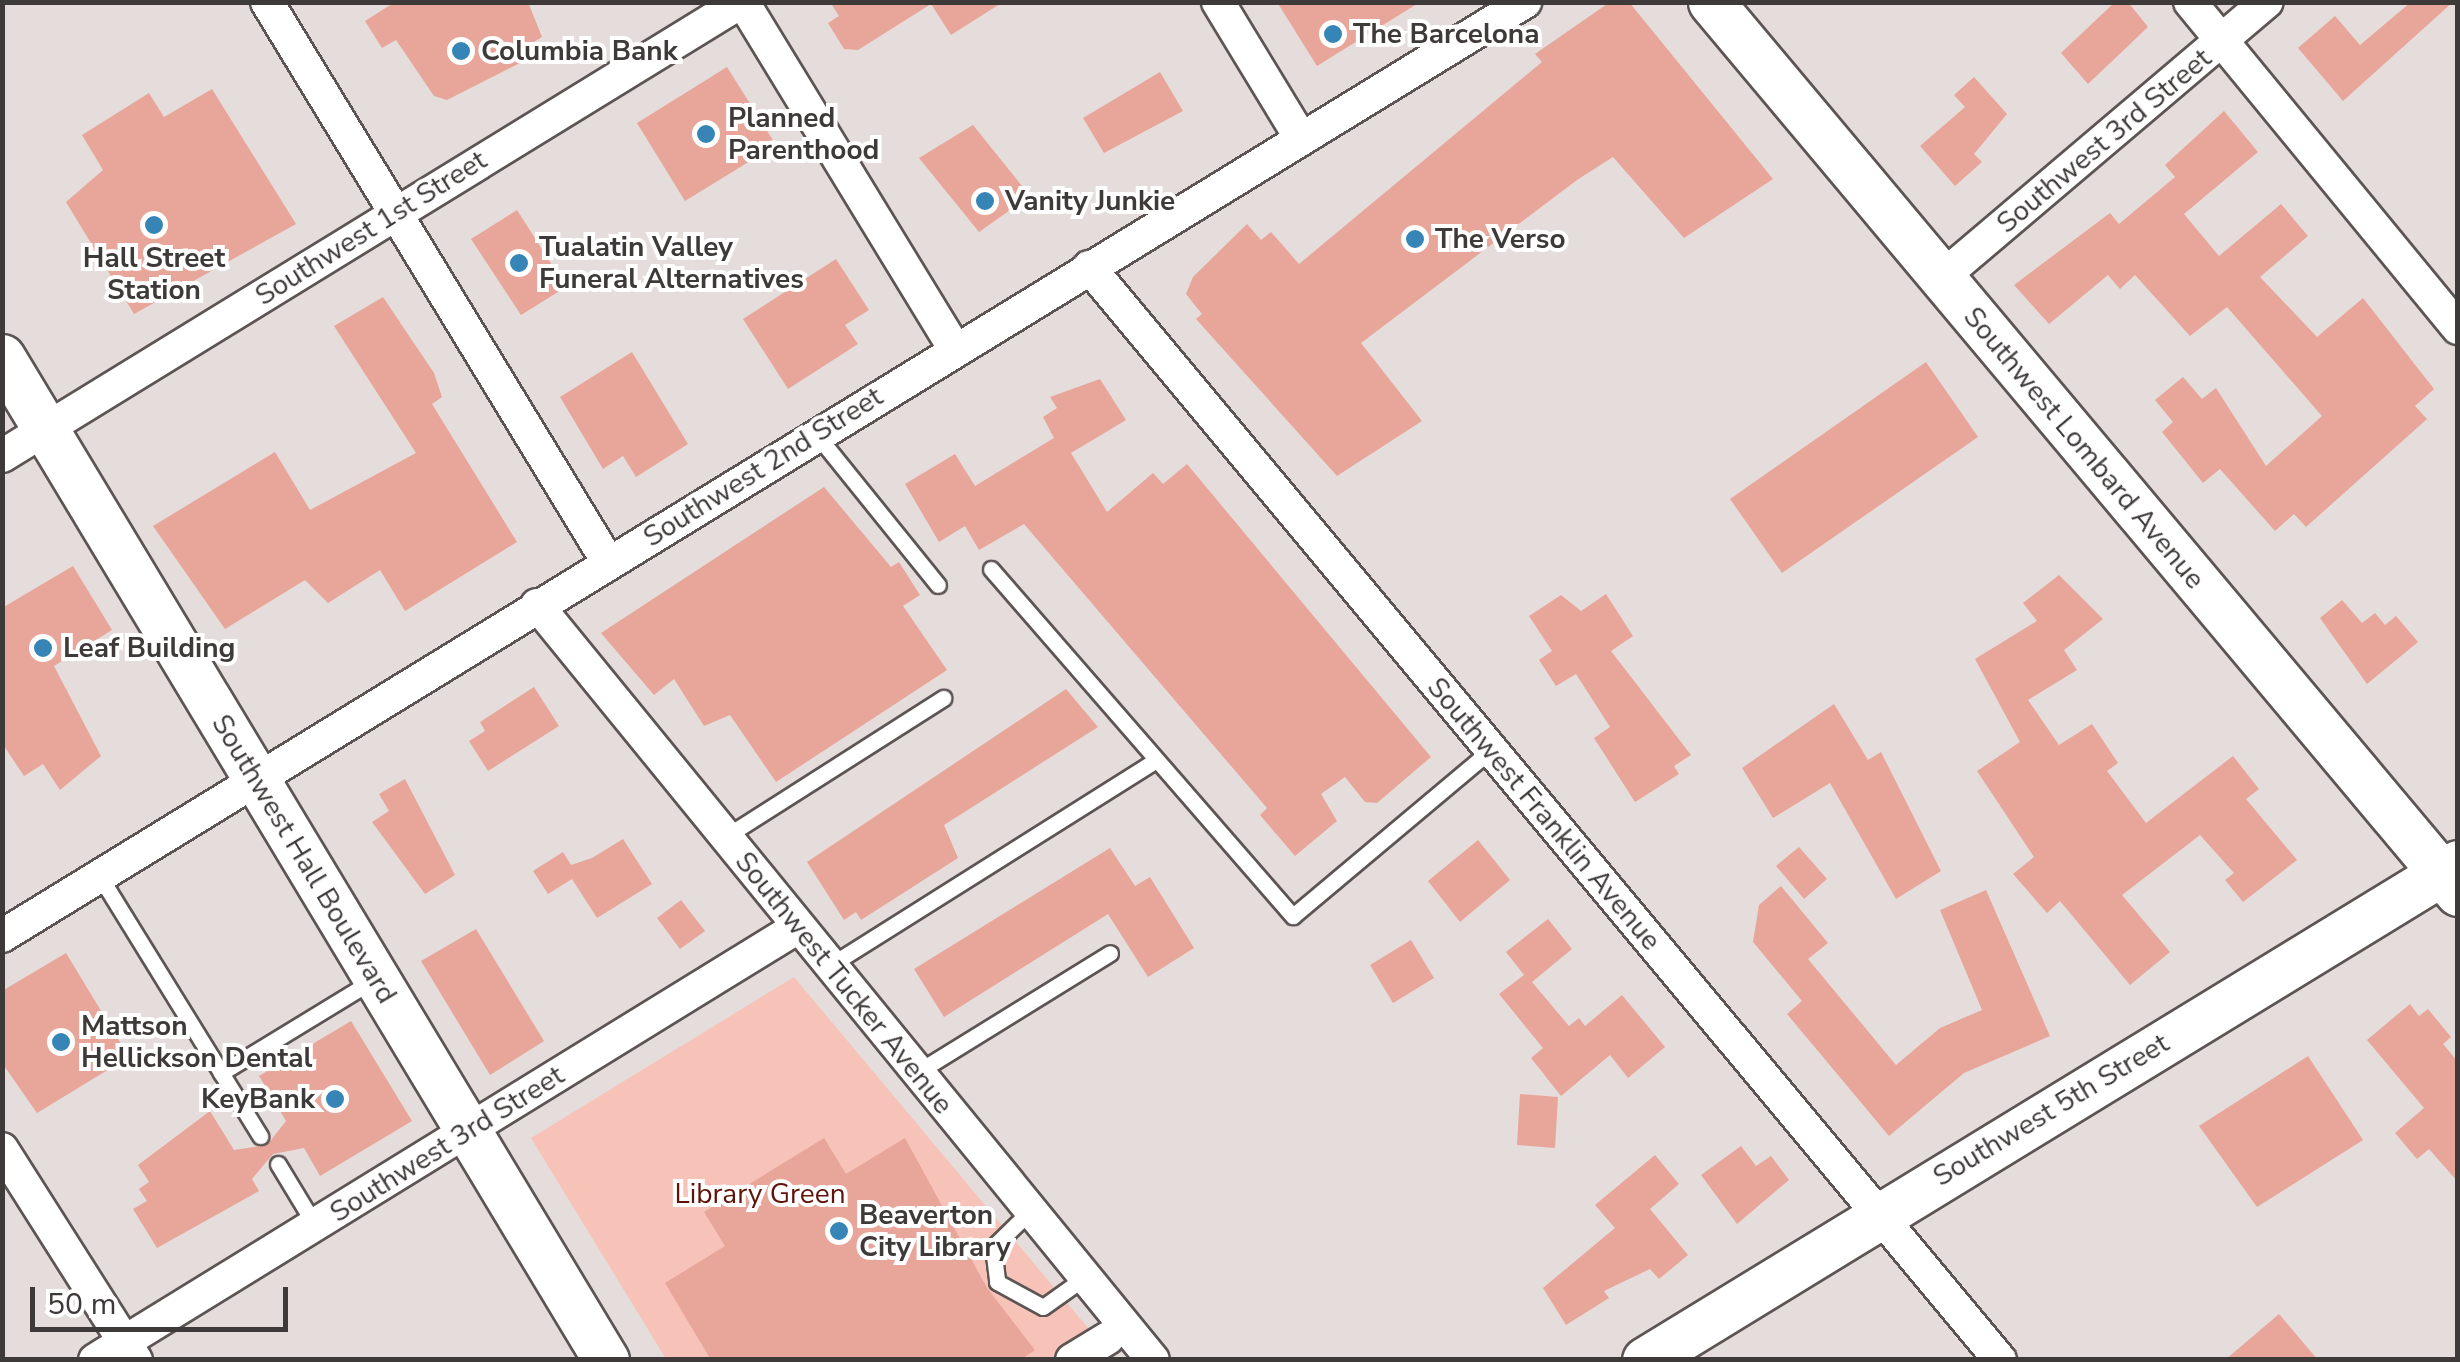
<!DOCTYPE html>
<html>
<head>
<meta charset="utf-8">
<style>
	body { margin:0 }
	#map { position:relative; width:2460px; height:1362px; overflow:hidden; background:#e5dddb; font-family:"Nunito Sans",sans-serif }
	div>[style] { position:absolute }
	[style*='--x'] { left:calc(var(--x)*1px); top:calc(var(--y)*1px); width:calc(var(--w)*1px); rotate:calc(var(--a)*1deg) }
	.green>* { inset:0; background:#f7c2b8 }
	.building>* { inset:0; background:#e8a599 }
	.roads { filter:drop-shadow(2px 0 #5c5553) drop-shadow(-2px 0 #5c5553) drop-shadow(0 2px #5c5553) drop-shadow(0 -2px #5c5553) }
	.lane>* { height:15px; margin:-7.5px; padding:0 7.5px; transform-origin:7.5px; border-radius:7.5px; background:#fff }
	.street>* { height:32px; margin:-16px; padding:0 16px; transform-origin:16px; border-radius:16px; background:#fff }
	.secondary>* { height:45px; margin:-22.5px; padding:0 22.5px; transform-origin:22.5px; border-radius:22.5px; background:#fff }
	.dots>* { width:28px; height:28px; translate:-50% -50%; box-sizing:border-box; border:5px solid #fff; border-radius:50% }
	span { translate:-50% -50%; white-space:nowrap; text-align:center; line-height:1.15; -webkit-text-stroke:8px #fff; paint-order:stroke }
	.poi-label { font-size:28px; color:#3d3a39; font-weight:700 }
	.left { translate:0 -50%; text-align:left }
	.right { translate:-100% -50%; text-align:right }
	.street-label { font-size:28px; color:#3d3a39 }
	.park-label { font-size:28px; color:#60130a }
	.frame { position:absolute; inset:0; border:5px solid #3d3a39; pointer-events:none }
	.scale { position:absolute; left:30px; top:1287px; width:258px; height:45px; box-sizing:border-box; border:5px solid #3d3a39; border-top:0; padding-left:12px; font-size:30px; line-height:35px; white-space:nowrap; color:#3d3a39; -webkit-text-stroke:8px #fff; paint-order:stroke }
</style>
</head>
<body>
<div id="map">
	<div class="green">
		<i style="clip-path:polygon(794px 977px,1114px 1359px,666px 1359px,531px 1138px)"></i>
	</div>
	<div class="building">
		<i style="clip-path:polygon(395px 2px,528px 2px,542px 37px,514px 54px,520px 63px,447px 100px,434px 96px,396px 40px,382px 48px,365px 21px)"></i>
		<i style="clip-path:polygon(830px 2px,1003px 2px,951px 35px,931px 4px,858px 50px,844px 49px,828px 23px,839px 16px)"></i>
		<i style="clip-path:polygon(1277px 2px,1420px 2px,1317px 66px)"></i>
		<i style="clip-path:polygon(1610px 2px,1629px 2px,1773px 179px,1684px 238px,1613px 157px,1577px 180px,1361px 343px,1422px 421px,1337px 476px,1196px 319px,1202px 314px,1186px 294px,1193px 277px,1247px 224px,1261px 240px,1271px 232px,1299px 264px,1542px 62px,1535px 54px)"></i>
		<i style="clip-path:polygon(2115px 2px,2128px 2px,2148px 27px,2088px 84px,2061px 53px)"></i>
		<i style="clip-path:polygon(2411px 2px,2453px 2px,2343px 101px,2298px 48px,2335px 16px,2360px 45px)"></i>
		<i style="clip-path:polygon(727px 67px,776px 145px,685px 201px,637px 123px)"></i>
		<i style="clip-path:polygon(1160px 72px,1183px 111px,1104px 153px,1083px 118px)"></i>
		<i style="clip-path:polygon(1974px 77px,2007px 114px,1974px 154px,1982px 162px,1955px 186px,1920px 146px,1965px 107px,1954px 95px)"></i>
		<i style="clip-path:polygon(212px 89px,296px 224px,134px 314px,66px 202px,103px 170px,82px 135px,149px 93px,164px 117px)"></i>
		<i style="clip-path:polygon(2224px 111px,2258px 152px,2184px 214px,2219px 256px,2281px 204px,2308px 236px,2260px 277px,2317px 337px,2363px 298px,2434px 389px,2415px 406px,2427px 419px,2306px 527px,2294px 514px,2275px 531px,2220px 469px,2203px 483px,2162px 432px,2173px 422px,2155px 400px,2183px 377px,2202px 399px,2216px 388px,2266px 466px,2322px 416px,2227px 307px,2190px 336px,2135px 275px,2120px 289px,2108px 275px,2049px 324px,2014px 285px,2110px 213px,2119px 224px,2175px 177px,2165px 165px)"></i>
		<i style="clip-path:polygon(973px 125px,1030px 196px,979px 232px,919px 158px)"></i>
		<i style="clip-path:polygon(517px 210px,566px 287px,521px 315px,471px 239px)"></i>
		<i style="clip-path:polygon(836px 259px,869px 310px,845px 325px,858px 344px,788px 389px,743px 319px)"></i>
		<i style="clip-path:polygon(383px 297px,434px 373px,442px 397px,432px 404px,517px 542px,405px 611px,380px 570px,328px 603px,305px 580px,225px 629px,153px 526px,275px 452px,310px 510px,416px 453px,334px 326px)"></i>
		<i style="clip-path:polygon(632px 352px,688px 444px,636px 477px,623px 456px,603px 469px,560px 397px)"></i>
		<i style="clip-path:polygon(1926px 362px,1978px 437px,1782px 573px,1730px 499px)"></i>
		<i style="clip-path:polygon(1100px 379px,1126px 420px,1071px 453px,1107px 512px,1153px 473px,1163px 484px,1187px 464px,1431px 757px,1377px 803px,1365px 802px,1345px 777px,1321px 794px,1337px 821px,1295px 856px,1260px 815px,1267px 808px,1024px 524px,979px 550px,965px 526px,939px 542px,905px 484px,955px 454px,975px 486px,1054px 438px,1043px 417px,1057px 408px,1050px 397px)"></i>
		<i style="clip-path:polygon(824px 487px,891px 567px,899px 562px,920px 595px,903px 606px,947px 670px,776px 782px,730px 715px,704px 726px,674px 679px,654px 695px,601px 633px)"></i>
		<i style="clip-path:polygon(73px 566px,112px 630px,54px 666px,101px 756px,60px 790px,43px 764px,24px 776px,2px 743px,2px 608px)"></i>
		<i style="clip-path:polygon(2059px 575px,2103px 619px,2064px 650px,2077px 670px,2028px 700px,2059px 745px,2092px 724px,2118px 763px,2107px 771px,2146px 823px,2233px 756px,2259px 789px,2246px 799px,2297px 860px,2243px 902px,2225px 880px,2234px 873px,2200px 835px,2122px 895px,2170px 952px,2130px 985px,2060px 901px,2047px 913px,2013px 874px,2034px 857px,1977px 771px,2020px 742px,1975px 659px,2037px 621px,2023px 603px)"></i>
		<i style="clip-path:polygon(1606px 594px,1633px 636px,1611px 651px,1691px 755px,1674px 766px,1679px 774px,1635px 802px,1594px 738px,1610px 727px,1576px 674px,1556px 686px,1539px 660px,1552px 651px,1529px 616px,1561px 595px,1581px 611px)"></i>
		<i style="clip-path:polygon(2342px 600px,2362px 623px,2375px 613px,2385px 625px,2396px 616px,2418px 642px,2367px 684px,2320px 618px)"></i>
		<i style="clip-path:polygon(534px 687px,559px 726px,488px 771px,469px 741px,485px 731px,480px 722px)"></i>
		<i style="clip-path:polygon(1066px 689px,1098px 727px,944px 825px,958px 858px,861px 920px,856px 912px,844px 920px,807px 862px)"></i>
		<i style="clip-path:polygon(1834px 704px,1868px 760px,1881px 752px,1941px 871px,1896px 899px,1830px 783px,1773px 818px,1742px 768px)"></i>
		<i style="clip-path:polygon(405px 779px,455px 875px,425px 894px,372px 822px,389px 811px,379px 794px)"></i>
		<i style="clip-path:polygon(623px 839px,652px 884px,597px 918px,572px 879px,548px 894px,533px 871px,563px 852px,571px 865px,592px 858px)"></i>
		<i style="clip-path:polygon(1478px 840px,1510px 880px,1460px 922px,1428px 881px)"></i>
		<i style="clip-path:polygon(1799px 847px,1827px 879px,1804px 899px,1776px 866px)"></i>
		<i style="clip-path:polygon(1110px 848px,1135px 886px,1150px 877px,1194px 948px,1148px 977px,1108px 914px,944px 1017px,914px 969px)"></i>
		<i style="clip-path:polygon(1781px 886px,1828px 943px,1808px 959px,1896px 1065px,1940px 1028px,1982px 1010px,1940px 910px,1986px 890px,2050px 1036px,1964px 1073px,1889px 1136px,1787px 1014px,1802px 1001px,1753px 942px,1759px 905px)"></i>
		<i style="clip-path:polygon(681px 900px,705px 931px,680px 949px,657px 918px)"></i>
		<i style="clip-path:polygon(1548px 919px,1572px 949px,1532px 982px,1569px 1026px,1579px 1018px,1585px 1026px,1622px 995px,1665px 1047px,1628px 1078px,1610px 1055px,1561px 1096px,1531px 1058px,1543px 1048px,1499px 994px,1524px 975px,1506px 952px)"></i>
		<i style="clip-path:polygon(476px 929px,544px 1041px,490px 1075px,421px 961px)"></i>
		<i style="clip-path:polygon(1411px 940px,1434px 978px,1393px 1003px,1370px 965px)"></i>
		<i style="clip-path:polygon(66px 953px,129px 1057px,37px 1113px,2px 1063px,2px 991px)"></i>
		<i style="clip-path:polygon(2410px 1004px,2419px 1016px,2428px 1009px,2451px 1037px,2443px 1044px,2458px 1062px,2458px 1182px,2429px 1149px,2417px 1159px,2395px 1133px,2424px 1108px,2367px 1040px)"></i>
		<i style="clip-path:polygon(351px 1021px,412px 1121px,320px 1176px,304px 1148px,273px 1154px,252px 1179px,259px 1191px,157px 1248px,133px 1209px,147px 1201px,139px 1189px,149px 1182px,138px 1165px,210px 1111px,234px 1150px,267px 1145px,286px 1121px,259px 1076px)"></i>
		<i style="clip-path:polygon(2308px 1056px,2363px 1140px,2257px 1207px,2199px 1126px)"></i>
		<i style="clip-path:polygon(1520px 1094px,1558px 1097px,1555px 1148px,1517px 1145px)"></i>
		<i style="clip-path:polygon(824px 1138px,846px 1174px,905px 1138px,987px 1288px,1035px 1350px,1020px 1360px,711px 1360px,665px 1283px,725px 1246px,704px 1212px)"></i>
		<i style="clip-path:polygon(1741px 1146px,1756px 1166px,1771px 1156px,1789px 1180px,1737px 1224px,1701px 1175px)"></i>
		<i style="clip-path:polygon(1655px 1155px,1679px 1184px,1650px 1209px,1688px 1255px,1659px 1279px,1650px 1269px,1604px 1291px,1609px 1298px,1566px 1325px,1543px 1288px,1615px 1228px,1595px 1205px)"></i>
		<i style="clip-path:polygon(2279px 1314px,2318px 1360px,2225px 1360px)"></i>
	</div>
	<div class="roads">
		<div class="lane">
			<i style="--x:816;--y:434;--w:194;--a:51.1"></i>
			<i style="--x:991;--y:569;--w:460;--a:49"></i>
			<i style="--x:1293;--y:916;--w:258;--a:-40"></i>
			<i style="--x:725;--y:837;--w:259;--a:-32.5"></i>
			<i style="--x:99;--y:875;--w:307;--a:58.3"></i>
			<i style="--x:829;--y:966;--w:386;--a:-32.2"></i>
			<i style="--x:221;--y:1073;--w:177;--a:-31.4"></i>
			<i style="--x:916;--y:1073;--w:228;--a:-31.7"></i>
			<i style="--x:278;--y:1164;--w:71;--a:58.8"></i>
			<i style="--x:1030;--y:1211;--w:52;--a:135.8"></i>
			<i style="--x:993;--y:1247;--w:35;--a:83"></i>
			<i style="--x:997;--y:1282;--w:52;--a:28.5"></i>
			<i style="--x:1043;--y:1307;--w:52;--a:-35.5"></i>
		</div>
		<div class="street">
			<i style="--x:267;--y:2;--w:656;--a:58.66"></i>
			<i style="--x:743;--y:2;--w:407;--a:58.6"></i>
			<i style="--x:1218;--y:2;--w:158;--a:58.7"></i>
			<i style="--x:2190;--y:2;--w:422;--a:50.6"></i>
			<i style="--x:1089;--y:267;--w:1423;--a:50.19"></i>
			<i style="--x:1941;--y:278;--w:427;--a:-40.3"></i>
			<i style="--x:2;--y:456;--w:867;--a:-31.56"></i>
			<i style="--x:537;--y:605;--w:974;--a:50.79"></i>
			<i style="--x:2;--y:936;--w:1787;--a:-31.52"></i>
			<i style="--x:2;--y:1149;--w:250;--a:57.6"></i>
			<i style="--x:95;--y:1360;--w:826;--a:-31.63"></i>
			<i style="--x:1072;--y:1360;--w:42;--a:-31.4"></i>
		</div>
		<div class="secondary">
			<i style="--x:1711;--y:2;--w:1163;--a:50.02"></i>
			<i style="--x:2;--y:357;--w:1171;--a:58.94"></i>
			<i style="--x:1645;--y:1360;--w:953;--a:-31.44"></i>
		</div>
	</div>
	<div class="dots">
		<i style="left:1333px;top:34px;background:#3785b7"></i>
		<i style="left:461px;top:51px;background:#3785b7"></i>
		<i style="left:706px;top:134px;background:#3785b7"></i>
		<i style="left:985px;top:201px;background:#3785b7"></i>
		<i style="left:154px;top:225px;background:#3785b7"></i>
		<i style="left:1415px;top:239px;background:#3785b7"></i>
		<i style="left:519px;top:263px;background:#3785b7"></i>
		<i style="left:43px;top:648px;background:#3785b7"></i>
		<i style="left:61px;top:1042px;background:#3785b7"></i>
		<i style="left:335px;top:1099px;background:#3785b7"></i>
		<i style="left:839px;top:1231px;background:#3785b7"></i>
	</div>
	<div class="poi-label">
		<span class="left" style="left:1353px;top:34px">The Barcelona</span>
		<span class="left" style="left:481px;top:51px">Columbia Bank</span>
		<span class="left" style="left:728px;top:134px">Planned<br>Parenthood</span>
		<span class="left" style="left:1005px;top:201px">Vanity Junkie</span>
		<span class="left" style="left:1435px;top:239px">The Verso</span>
		<span class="left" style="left:539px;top:263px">Tualatin Valley<br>Funeral Alternatives</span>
		<span style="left:154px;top:274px">Hall Street<br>Station</span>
		<span class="left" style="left:63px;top:648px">Leaf Building</span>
		<span class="left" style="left:81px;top:1042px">Mattson<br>Hellickson Dental</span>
		<span class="right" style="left:315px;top:1099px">KeyBank</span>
		<span class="left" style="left:859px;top:1231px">Beaverton<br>City Library</span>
	</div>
	<div class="street-label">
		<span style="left:2104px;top:141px;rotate:-40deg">Southwest 3rd Street</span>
		<span style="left:371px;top:228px;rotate:-32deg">Southwest 1st Street</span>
		<span style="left:2084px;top:448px;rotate:50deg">Southwest Lombard Avenue</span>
		<span style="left:763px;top:467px;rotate:-32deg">Southwest 2nd Street</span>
		<span style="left:1544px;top:814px;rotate:50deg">Southwest Franklin Avenue</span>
		<span style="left:304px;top:859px;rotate:59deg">Southwest Hall Boulevard</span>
		<span style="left:844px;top:983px;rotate:51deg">Southwest Tucker Avenue</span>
		<span style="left:2051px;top:1110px;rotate:-31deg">Southwest 5th Street</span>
		<span style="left:447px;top:1144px;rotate:-32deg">Southwest 3rd Street</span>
	</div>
	<div class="park-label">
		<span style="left:760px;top:1194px">Library Green</span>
	</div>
	<div class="frame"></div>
	<div class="scale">50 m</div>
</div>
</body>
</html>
